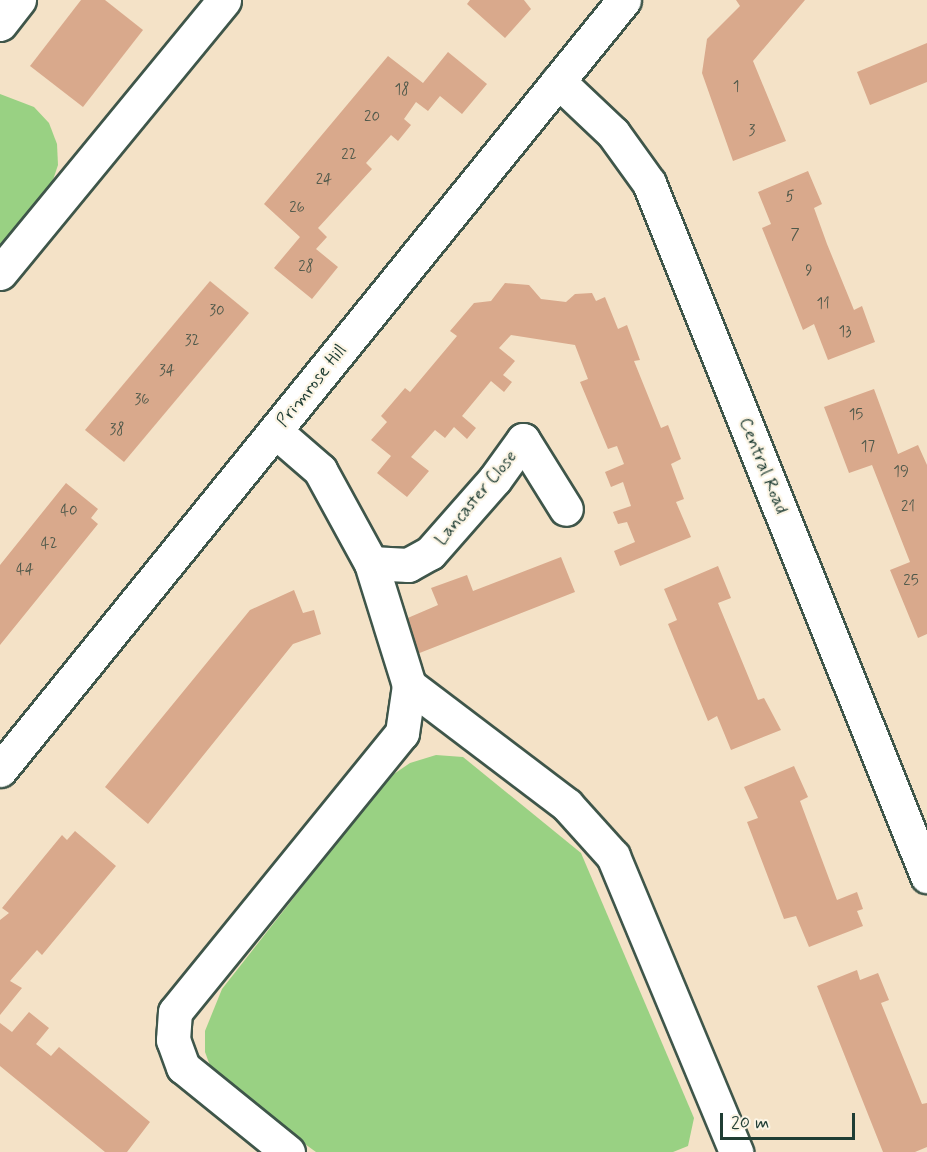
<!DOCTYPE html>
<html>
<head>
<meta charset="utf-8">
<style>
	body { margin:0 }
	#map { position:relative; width:927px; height:1152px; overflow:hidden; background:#f4e2c7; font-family:Mynerve,sans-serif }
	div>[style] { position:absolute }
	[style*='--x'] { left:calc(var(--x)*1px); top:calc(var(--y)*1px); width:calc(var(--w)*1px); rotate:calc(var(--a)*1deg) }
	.green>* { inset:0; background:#99d183 }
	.building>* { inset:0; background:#d9a98c }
	.roads { filter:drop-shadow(2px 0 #3f564a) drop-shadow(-2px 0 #3f564a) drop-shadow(0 2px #3f564a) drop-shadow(0 -2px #3f564a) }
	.minor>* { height:33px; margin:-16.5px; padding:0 16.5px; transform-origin:16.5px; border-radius:16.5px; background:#fff }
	span { translate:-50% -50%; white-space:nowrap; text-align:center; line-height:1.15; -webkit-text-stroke:4.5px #fcf5e5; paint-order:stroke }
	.number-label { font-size:15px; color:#4e584a }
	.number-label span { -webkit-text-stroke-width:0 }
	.street-label { font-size:18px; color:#1f3d34 }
	.scale { position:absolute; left:720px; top:1113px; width:135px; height:27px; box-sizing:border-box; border:3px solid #1f3d34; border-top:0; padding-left:8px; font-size:18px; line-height:21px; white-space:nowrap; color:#1f3d34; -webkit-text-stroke:4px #fcf5e5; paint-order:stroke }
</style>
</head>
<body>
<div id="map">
	<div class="green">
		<i style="clip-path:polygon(0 94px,34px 107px,49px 123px,57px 144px,58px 165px,51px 186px,0 250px)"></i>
		<i style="clip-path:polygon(436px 755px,463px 757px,581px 853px,694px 1118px,688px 1146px,673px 1152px,316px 1152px,242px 1099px,212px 1071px,205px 1052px,205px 1031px,222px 989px,388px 778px,410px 763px)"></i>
	</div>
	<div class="building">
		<i style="clip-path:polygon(81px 0,105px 0,143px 30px,83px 107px,30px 66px)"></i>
		<i style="clip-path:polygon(470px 0,524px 0,531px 9px,505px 38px,467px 4px)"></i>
		<i style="clip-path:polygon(736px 0,805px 0,753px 61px,786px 141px,733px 161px,702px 73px,707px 39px,740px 6px)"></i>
		<i style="clip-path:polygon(927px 43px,927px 82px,870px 105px,857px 72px)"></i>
		<i style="clip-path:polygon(448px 52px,487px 84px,462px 114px,440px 96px,428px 111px,416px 102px,404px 119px,411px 125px,398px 141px,391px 135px,366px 163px,372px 169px,318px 228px,327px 237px,316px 249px,338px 267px,312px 299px,274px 268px,300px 237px,264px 204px,388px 56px,423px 83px)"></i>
		<i style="clip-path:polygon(808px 171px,822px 204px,814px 208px,827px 244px,854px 310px,862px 306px,875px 342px,828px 360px,814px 324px,803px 330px,791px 300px,762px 228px,771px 224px,758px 192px)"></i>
		<i style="clip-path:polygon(210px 281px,249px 313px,124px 462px,85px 430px)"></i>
		<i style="clip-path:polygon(505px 283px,529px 285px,541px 299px,566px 302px,575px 294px,592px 293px,596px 301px,605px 297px,618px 329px,627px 325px,640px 360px,634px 361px,661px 428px,668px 425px,681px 459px,671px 464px,684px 499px,676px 502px,691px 537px,620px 566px,614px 551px,635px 542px,627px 522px,618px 524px,613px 512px,631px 506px,623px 482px,611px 487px,605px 472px,624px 464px,617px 446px,608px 449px,580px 382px,588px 379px,575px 345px,511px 335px,499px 348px,515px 361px,503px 375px,512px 382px,504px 392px,491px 381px,462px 416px,476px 428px,467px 439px,454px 427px,445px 438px,435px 430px,411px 457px,429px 471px,407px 497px,377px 473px,391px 456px,371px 440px,387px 422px,381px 416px,405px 388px,410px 392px,457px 336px,450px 331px,474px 303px,491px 301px)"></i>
		<i style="clip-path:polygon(874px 389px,898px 454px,918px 445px,927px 465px,927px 634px,918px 638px,890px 570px,910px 562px,872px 465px,849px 473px,824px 407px)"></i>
		<i style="clip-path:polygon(66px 483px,98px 509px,91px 518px,98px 524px,0 645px,0 565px)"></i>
		<i style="clip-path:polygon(561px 557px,575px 592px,417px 654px,403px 620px,438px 605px,431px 588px,467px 575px,473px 591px)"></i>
		<i style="clip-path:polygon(718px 566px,731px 598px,718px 603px,758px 700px,764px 698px,781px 730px,731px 750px,717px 716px,708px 721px,681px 656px,668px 624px,677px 620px,664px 589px)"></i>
		<i style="clip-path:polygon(294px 590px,303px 613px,314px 610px,321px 634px,293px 644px,148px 824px,105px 787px,250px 610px)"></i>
		<i style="clip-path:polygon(794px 766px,808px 797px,800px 801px,837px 900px,857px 892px,863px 909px,857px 911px,863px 926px,809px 947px,796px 916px,784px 919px,747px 822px,758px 818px,744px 787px)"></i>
		<i style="clip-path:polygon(75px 831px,116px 866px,42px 955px,37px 950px,10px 981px,22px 988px,0 1015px,0 920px,9px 913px,2px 908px,62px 835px,67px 840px)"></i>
		<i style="clip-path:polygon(857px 970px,860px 980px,878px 973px,889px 1000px,881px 1003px,922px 1104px,927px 1103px,927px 1147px,915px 1152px,883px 1152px,817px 986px)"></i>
		<i style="clip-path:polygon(29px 1012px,49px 1028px,36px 1044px,51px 1056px,59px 1047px,150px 1122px,127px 1152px,105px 1152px,0 1066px,0 1023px,12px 1032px)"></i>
	</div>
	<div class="roads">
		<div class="minor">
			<i style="--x:0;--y:24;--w:31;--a:-52"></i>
			<i style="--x:558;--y:81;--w:76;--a:43.4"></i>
			<i style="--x:613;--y:133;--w:62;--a:54.2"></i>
			<i style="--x:649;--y:183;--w:747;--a:68.14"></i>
			<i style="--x:0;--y:273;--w:353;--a:-50.6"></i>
			<i style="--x:275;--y:431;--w:60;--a:40.9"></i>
			<i style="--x:320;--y:470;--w:106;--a:61.3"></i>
			<i style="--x:371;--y:563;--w:37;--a:3"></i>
			<i style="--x:408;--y:565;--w:25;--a:-29"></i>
			<i style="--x:430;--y:553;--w:98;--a:-48.7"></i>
			<i style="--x:495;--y:479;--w:48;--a:-54.3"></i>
			<i style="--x:523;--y:440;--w:81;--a:58.1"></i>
			<i style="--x:409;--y:685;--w:198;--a:37.2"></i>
			<i style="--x:567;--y:805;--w:69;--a:48"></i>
			<i style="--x:613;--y:856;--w:321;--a:67.4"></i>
			<i style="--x:0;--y:770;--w:991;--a:-50.98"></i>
			<i style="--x:288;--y:1152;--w:135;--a:-141"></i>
			<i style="--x:183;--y:1067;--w:29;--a:-110"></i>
			<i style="--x:173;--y:1040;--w:28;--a:-86"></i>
			<i style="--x:175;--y:1012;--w:360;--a:-50.9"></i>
			<i style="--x:402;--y:733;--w:49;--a:-81.7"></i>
			<i style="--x:409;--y:685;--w:128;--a:-107.3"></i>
		</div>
	</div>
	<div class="number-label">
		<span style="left:736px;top:88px">1</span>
		<span style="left:402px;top:91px">18</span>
		<span style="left:372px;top:118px">20</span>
		<span style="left:752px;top:132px">3</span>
		<span style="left:349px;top:156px">22</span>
		<span style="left:324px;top:181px">24</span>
		<span style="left:790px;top:198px">5</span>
		<span style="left:297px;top:209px">26</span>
		<span style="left:795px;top:236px">7</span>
		<span style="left:306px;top:268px">28</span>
		<span style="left:809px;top:272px">9</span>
		<span style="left:823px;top:305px">11</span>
		<span style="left:217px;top:312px">30</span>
		<span style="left:845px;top:333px">13</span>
		<span style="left:192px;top:342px">32</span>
		<span style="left:167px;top:372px">34</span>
		<span style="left:142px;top:401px">36</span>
		<span style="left:856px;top:416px">15</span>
		<span style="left:117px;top:431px">38</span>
		<span style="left:868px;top:448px">17</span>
		<span style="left:901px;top:473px">19</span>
		<span style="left:908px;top:508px">21</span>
		<span style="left:69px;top:512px">40</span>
		<span style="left:49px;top:545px">42</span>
		<span style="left:25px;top:571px">44</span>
		<span style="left:911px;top:582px">25</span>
	</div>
	<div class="street-label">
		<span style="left:312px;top:386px;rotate:-51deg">Primrose Hill</span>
		<span style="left:763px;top:466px;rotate:68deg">Central Road</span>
		<span style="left:476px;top:498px;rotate:-50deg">Lancaster Close</span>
	</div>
	<div class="scale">20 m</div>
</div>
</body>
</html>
